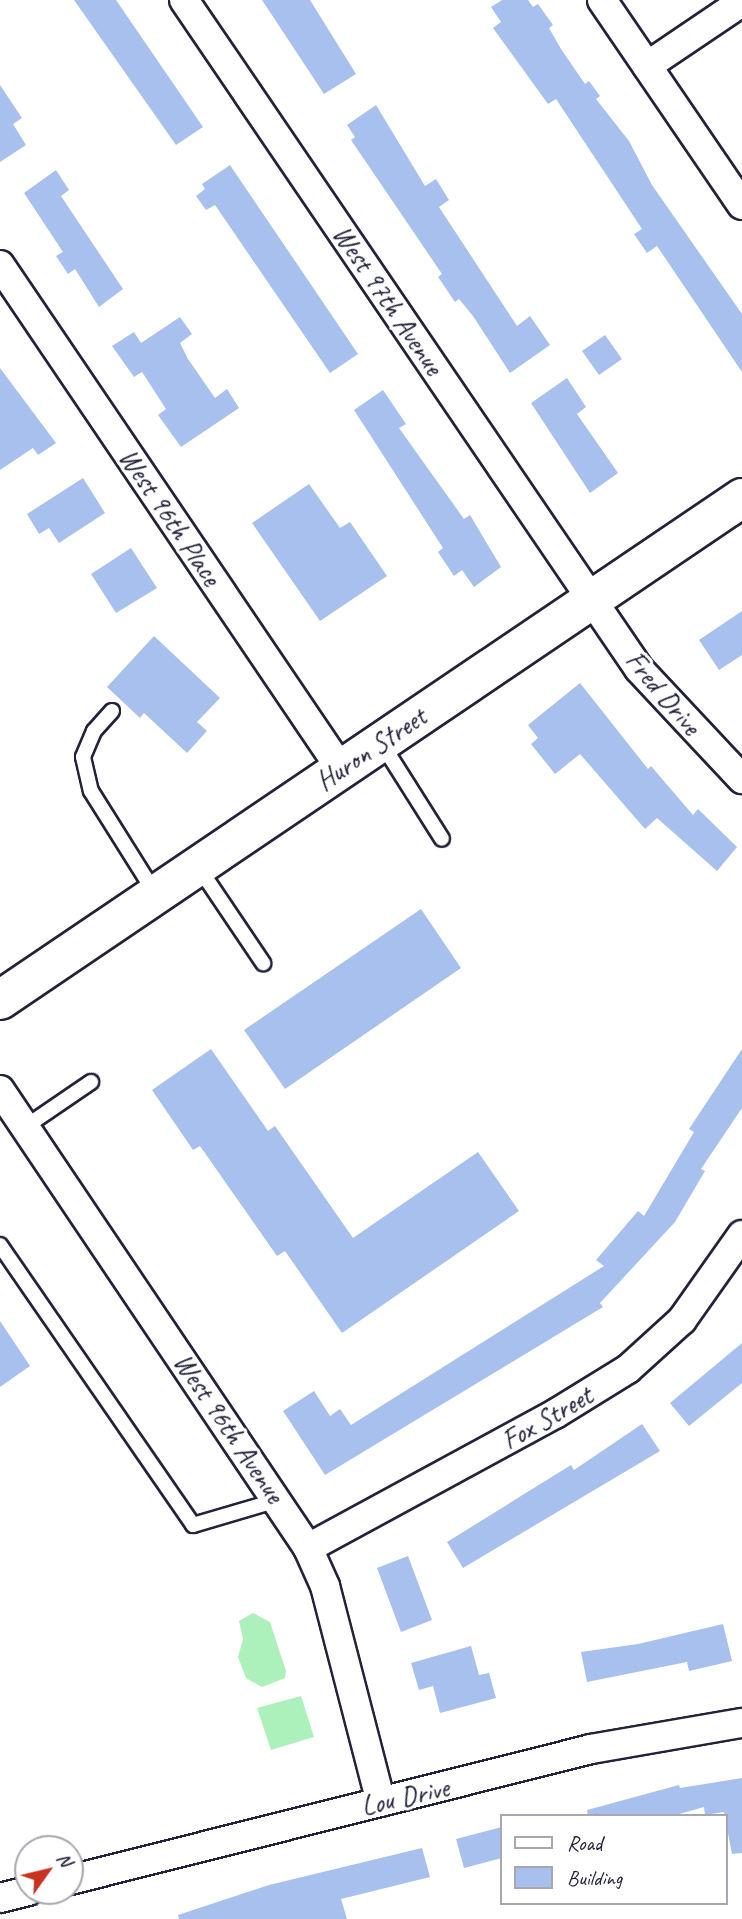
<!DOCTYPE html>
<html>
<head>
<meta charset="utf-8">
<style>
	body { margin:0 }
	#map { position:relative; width:742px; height:1919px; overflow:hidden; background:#fff; font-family:Caveat,sans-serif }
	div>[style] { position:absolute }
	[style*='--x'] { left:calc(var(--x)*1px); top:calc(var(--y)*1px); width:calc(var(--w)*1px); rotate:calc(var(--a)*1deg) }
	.green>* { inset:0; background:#acf1bc }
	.building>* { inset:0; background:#a7c0ed }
	.roads { filter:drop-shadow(2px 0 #22223b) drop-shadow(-2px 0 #22223b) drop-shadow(0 2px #22223b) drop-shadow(0 -2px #22223b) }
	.lane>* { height:14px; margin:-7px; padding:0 7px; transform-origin:7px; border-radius:7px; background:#fff }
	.street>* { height:28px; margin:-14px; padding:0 14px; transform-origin:14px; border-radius:14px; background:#fff }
	.secondary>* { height:38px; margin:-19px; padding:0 19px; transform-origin:19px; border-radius:19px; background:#fff }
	span { translate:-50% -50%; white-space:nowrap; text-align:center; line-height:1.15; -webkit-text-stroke:6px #fff; paint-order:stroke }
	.street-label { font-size:28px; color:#22223b }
	.legend { position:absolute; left:500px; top:1814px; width:228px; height:91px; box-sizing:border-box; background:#fff; border:2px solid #a7a7b1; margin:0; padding:9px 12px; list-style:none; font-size:21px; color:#22223b }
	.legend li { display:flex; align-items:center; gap:14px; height:35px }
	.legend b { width:35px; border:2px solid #a7a7b1 }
	.north { position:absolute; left:14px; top:1835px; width:70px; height:70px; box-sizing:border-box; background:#fff; border:2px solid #a7a7b1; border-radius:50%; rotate:56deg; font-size:19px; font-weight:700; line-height:28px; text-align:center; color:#22223b }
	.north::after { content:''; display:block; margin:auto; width:24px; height:32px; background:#c8321e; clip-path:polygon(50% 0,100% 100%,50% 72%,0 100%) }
</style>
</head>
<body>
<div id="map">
	<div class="green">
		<i style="clip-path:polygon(253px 1613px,270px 1622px,286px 1671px,285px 1678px,262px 1687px,246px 1678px,238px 1657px,243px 1639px,239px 1621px)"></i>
		<i style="clip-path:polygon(301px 1696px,314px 1737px,271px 1750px,257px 1708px)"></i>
	</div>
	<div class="building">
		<i style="clip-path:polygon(74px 0,116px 0,203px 127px,176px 145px)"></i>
		<i style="clip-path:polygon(262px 0,310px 0,356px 74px,324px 94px)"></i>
		<i style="clip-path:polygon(502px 0,528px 0,533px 7px,538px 4px,553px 25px,549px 28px,561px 49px,585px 84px,589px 81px,600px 96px,596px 99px,629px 141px,652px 185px,742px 314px,742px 372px,657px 246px,647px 253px,634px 234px,642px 229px,556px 99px,548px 104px,493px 28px,501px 22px,491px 7px)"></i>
		<i style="clip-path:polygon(0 85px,22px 118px,13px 124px,26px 145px,0 162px)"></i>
		<i style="clip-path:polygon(376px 105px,425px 186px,436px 179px,449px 200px,439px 207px,517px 326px,530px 316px,550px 345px,510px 373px,473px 316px,459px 299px,455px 302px,438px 277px,442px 274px,351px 140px,355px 137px,347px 125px)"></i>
		<i style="clip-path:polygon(230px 165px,358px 354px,330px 373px,215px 205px,206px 210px,196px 196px,205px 189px,202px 184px)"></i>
		<i style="clip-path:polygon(56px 170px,69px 190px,61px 196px,123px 289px,99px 307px,75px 269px,68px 274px,56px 256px,63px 252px,24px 193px)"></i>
		<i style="clip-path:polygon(180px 317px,192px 334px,180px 343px,188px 359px,215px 398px,227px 389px,239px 408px,181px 447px,158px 415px,166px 409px,142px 372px,134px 377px,112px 346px,134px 332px,141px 343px)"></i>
		<i style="clip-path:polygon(605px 335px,622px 359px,599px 375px,582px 351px)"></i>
		<i style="clip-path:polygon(0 368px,56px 443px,38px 455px,33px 448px,0 470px)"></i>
		<i style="clip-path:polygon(567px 378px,586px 407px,577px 414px,618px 473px,590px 493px,531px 403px)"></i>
		<i style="clip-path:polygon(383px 390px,406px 424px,399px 428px,464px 519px,470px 515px,501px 567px,474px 587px,462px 570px,454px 576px,438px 552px,443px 548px,354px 410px)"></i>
		<i style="clip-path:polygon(83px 478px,105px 513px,59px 543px,49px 528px,39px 534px,27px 514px)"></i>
		<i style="clip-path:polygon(309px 484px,340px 528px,350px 522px,387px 576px,320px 621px,252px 523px)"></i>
		<i style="clip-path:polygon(131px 548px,157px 588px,116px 613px,91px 574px)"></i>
		<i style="clip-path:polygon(742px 611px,742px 655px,719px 670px,699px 640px)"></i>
		<i style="clip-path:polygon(154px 636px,220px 698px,197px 722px,207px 731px,187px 753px,144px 713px,140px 718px,107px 687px)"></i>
		<i style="clip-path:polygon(580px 683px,648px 769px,651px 766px,693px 815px,698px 809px,737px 847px,717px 871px,657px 818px,645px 829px,580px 754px,555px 774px,531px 744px,538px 738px,528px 725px)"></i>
		<i style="clip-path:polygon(421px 909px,461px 968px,285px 1089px,244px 1030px)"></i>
		<i style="clip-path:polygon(211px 1049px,268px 1131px,275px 1126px,353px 1238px,478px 1152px,519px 1211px,342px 1333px,285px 1251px,277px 1256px,200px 1146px,193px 1150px,152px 1090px)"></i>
		<i style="clip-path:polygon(742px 1049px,742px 1108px,701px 1169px,705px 1171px,675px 1222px,600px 1303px,603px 1307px,325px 1475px,283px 1411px,314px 1391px,330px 1416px,340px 1409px,351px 1425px,604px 1266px,596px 1260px,638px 1211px,644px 1216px,694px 1132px,689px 1129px)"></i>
		<i style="clip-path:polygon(0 1321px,30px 1366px,0 1387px)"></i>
		<i style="clip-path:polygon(742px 1343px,742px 1383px,689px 1426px,670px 1403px)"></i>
		<i style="clip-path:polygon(642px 1424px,660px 1451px,463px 1568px,447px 1542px,571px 1465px,574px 1470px)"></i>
		<i style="clip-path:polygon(408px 1556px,432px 1620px,401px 1632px,377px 1568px)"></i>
		<i style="clip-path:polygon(723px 1624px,732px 1661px,689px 1671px,687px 1662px,587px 1682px,581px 1652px,638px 1644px)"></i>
		<i style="clip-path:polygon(471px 1646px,479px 1675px,489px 1673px,496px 1698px,440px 1713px,433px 1686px,419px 1690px,411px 1663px)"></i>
		<i style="clip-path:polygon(742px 1778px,742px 1853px,732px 1854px,724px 1812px,705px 1815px,704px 1807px,672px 1816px,588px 1816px,587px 1810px,679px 1785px,680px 1788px)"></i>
		<i style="clip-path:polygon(502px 1827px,502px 1858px,464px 1868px,456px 1839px)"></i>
		<i style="clip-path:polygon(422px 1848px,430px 1877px,341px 1899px,347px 1919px,179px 1919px,178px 1915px,269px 1885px)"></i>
	</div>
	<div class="roads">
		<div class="lane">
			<i style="--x:112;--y:711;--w:27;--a:132"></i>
			<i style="--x:94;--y:731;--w:28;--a:113"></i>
			<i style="--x:83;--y:757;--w:35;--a:77"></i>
			<i style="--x:91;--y:791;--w:120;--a:57.9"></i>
			<i style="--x:382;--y:744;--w:112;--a:57.7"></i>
			<i style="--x:199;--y:868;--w:115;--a:56"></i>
			<i style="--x:25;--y:1127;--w:80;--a:-34.3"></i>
			<i style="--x:0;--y:1245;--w:340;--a:55.4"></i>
			<i style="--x:193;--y:1525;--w:89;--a:-16.4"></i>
		</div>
		<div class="street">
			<i style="--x:184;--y:0;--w:809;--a:55.78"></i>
			<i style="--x:639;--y:669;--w:151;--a:46.9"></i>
			<i style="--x:602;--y:0;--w:248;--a:55.7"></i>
			<i style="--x:647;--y:66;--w:115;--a:-34"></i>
			<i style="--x:0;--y:265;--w:609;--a:55.92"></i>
			<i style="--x:0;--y:1090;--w:552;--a:56.08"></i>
			<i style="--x:308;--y:1548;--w:42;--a:65.9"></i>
			<i style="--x:325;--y:1586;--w:223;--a:75.5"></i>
			<i style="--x:308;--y:1548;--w:281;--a:-28.5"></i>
			<i style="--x:555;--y:1414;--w:86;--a:-31.7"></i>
			<i style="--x:628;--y:1369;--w:73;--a:-42.2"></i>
			<i style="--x:682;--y:1320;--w:104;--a:-54.8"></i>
			<i style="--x:70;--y:1880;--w:537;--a:-14.11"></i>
			<i style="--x:591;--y:1749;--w:153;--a:-9.8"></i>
			<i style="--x:0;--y:1898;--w:29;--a:-14"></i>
		</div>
		<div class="secondary">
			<i style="--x:0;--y:1000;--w:896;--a:-34.08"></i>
		</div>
	</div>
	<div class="street-label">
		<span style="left:388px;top:300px;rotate:56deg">West 97th Avenue</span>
		<span style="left:170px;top:517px;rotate:56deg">West 96th Place</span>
		<span style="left:663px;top:693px;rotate:50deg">Fred Drive</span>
		<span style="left:371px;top:749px;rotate:-34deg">Huron Street</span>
		<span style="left:547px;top:1418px;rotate:-30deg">Fox Street</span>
		<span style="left:229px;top:1428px;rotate:56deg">West 96th Avenue</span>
		<span style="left:405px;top:1797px;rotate:-13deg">Lou Drive</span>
	</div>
	<ul class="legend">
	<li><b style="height:9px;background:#fff"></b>Road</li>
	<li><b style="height:19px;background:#a7c0ed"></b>Building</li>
	</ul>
	<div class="north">N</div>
</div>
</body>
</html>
